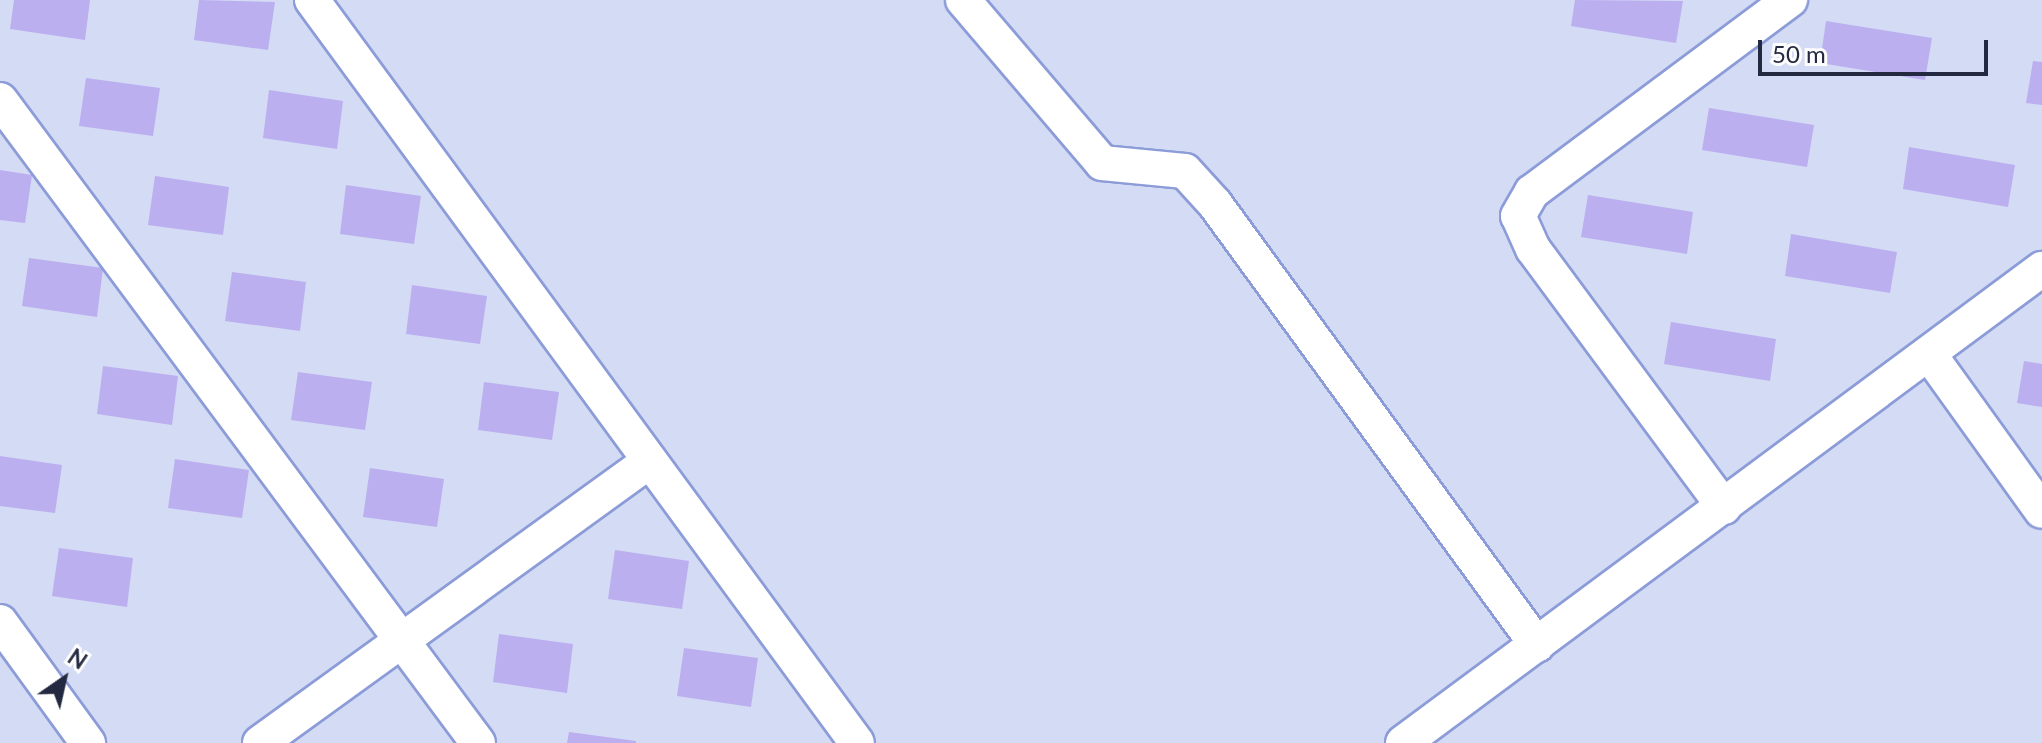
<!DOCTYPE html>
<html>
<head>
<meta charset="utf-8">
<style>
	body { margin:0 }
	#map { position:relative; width:2042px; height:743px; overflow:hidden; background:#d4dbf5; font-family:Lato,sans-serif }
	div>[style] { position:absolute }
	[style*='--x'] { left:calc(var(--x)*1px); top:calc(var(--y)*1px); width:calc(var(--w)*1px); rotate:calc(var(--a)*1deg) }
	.building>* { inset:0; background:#bbafef }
	.roads { filter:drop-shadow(2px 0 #8c9cd8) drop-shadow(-2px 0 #8c9cd8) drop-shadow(0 2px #8c9cd8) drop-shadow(0 -2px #8c9cd8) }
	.minor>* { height:34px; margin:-17px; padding:0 17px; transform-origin:17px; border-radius:17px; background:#fff }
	span { translate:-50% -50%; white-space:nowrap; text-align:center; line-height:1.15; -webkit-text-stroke:7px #fdfdfd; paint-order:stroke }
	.north { position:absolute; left:24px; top:639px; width:80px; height:80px; -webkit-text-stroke:6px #fdfdfd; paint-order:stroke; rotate:34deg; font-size:22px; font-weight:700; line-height:32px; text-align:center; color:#232941 }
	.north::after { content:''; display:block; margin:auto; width:28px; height:36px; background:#232941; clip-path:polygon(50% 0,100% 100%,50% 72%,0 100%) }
	.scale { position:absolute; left:1758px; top:40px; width:230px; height:36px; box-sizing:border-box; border:4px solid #232941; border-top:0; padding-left:10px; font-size:24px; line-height:28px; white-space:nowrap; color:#232941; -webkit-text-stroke:6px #fdfdfd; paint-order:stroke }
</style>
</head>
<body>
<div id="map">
	<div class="building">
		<i style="clip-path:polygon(14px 0,90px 0,85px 40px,10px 29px)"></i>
		<i style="clip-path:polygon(199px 0,275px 2px,268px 50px,194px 40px)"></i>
		<i style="clip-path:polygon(1575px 0,1683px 1px,1676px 43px,1571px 26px)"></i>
		<i style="clip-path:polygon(1826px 21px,1932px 38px,1925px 80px,1820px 63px)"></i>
		<i style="clip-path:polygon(2033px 61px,2042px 62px,2042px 105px,2026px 103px)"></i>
		<i style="clip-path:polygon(86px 78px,160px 88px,153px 136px,79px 126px)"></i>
		<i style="clip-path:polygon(269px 90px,343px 101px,337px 149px,263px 138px)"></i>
		<i style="clip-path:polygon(1709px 108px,1814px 125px,1807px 167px,1702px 150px)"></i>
		<i style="clip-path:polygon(1909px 147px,2015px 165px,2008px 207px,1903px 189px)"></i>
		<i style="clip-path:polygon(0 170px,32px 175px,25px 223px,0 220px)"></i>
		<i style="clip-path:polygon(155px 176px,229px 187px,223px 235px,148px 225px)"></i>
		<i style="clip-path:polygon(346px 185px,421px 196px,414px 244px,340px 234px)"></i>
		<i style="clip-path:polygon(1588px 195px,1693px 212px,1687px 254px,1581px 237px)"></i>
		<i style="clip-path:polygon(1791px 234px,1897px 252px,1890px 293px,1785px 276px)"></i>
		<i style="clip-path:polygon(29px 258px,103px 268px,97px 317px,22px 306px)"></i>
		<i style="clip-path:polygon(232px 272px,306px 282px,300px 331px,225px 321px)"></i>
		<i style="clip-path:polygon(412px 285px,487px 296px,480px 344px,406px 334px)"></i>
		<i style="clip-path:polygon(1671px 322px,1776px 339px,1770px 381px,1664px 364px)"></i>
		<i style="clip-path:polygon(2024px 361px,2042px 364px,2042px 407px,2017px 403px)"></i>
		<i style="clip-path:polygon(103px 366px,178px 376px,172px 425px,97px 414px)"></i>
		<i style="clip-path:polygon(298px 372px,372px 382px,365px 430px,291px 420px)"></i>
		<i style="clip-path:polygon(484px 382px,559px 392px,552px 440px,478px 430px)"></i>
		<i style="clip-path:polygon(0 456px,62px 465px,55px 513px,0 506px)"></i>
		<i style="clip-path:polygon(175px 459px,249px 470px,242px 518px,168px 508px)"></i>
		<i style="clip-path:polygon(370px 468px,444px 479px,437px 527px,363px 517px)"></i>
		<i style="clip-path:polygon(59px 548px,133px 558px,127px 607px,52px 596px)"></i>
		<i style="clip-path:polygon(615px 550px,689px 561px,682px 609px,608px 599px)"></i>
		<i style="clip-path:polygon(499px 634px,573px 644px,567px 693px,493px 682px)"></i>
		<i style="clip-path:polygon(684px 648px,758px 658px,751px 707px,677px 696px)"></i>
		<i style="clip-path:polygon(569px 732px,636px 741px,636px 743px,567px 743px)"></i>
	</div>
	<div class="roads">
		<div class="minor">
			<i style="--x:312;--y:0;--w:921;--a:53.74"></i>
			<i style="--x:963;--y:0;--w:214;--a:49.5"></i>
			<i style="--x:1102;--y:163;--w:83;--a:5.5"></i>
			<i style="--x:1185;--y:171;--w:45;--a:47.7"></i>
			<i style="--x:1215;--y:204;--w:546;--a:53.86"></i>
			<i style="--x:0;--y:100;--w:801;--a:53.37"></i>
			<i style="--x:1929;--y:354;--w:193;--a:54.3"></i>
			<i style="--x:1724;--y:507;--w:321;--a:-126.5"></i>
			<i style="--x:1533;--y:249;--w:36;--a:-114"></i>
			<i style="--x:1518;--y:216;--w:28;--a:-60"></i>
			<i style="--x:1532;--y:192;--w:322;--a:-36.7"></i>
			<i style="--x:0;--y:622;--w:150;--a:54"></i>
			<i style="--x:260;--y:743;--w:481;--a:-35.9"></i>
			<i style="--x:1403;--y:743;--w:796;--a:-36.57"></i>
		</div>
	</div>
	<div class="north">N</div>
	<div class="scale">50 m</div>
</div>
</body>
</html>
